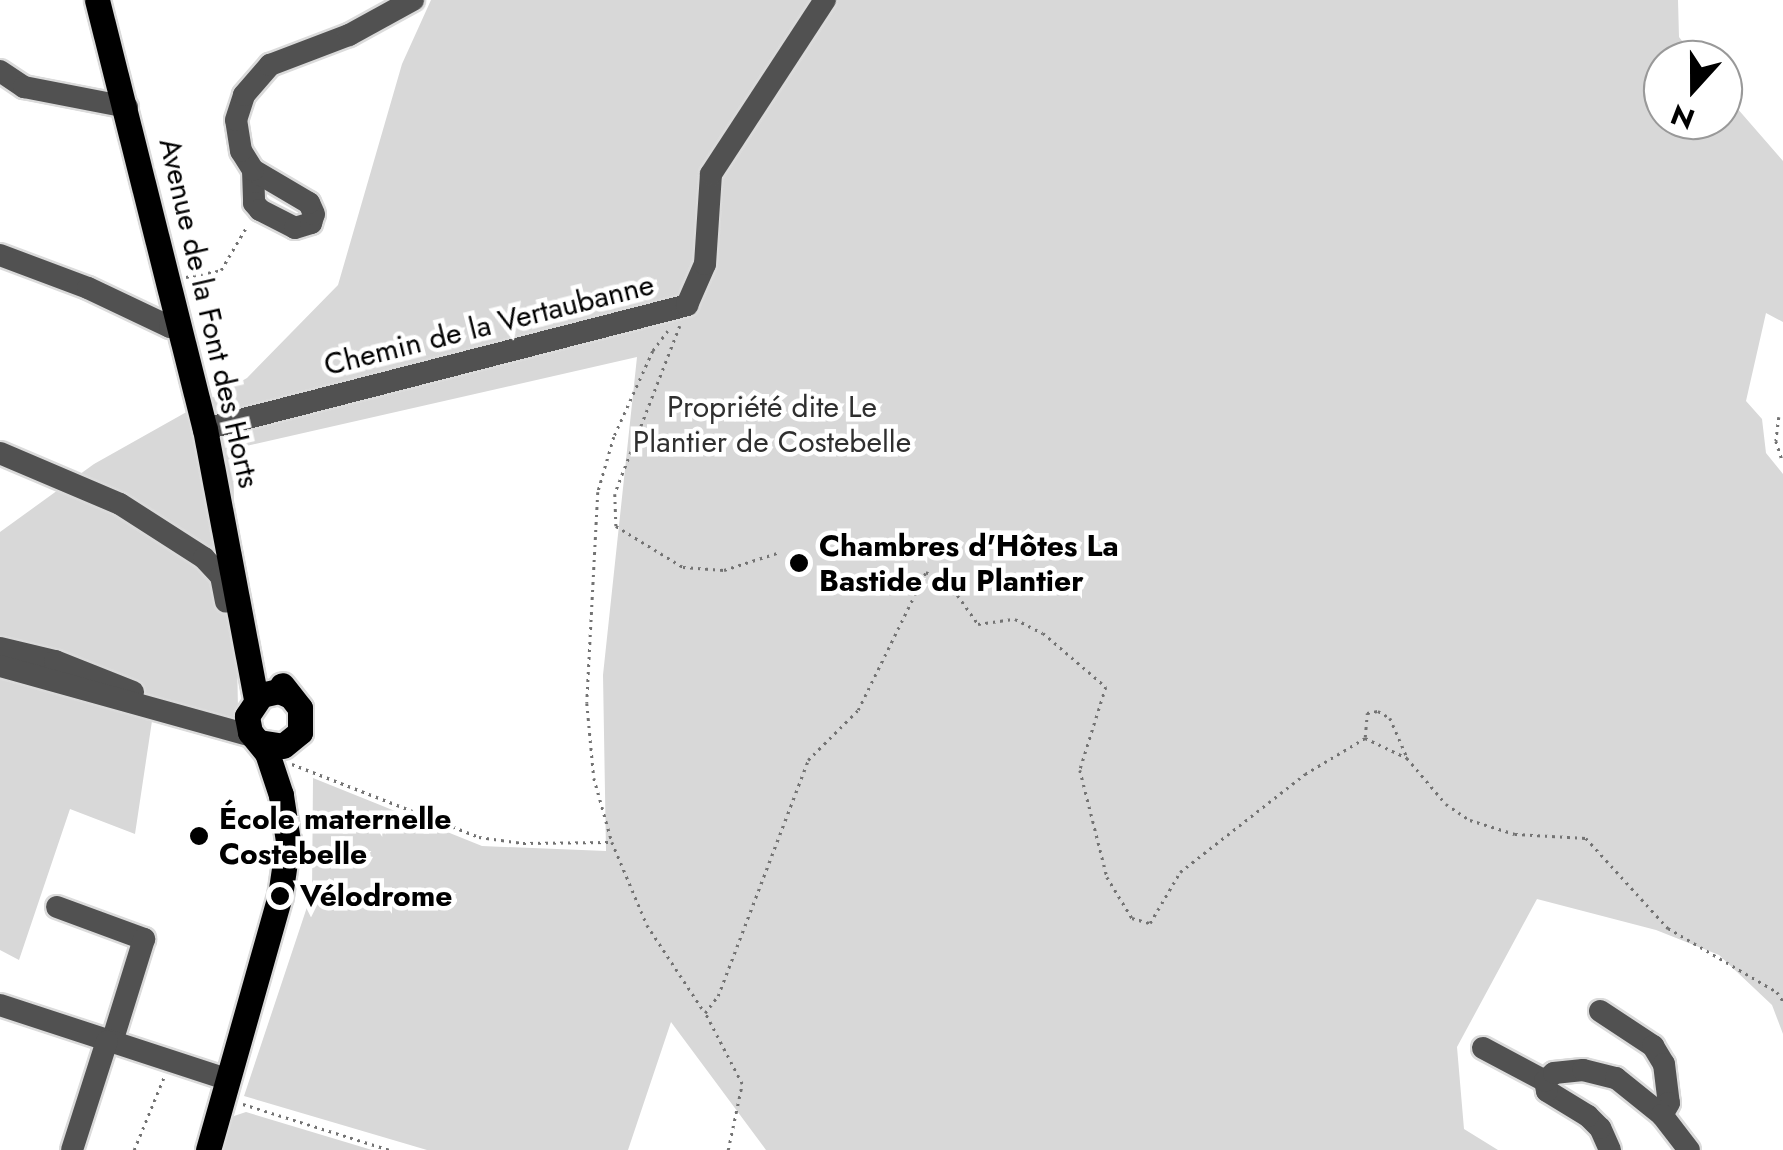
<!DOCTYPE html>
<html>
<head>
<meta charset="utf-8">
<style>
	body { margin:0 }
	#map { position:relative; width:1783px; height:1150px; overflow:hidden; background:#fff; font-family:Jost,sans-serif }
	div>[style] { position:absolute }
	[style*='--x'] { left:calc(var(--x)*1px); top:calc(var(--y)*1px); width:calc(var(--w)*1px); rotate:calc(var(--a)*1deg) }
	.green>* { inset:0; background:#d8d8d8 }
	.path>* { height:2.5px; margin-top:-1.25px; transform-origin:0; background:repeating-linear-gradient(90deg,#737373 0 2.5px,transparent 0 7.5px) }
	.roads { filter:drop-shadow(2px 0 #dbdbdb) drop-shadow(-2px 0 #dbdbdb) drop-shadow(0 2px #dbdbdb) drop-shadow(0 -2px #dbdbdb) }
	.minor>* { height:22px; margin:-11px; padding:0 11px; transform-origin:11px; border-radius:11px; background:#515151 }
	.major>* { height:25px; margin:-12.5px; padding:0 12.5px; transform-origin:12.5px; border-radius:12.5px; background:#000 }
	.dots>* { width:28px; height:28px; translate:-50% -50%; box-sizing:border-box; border:5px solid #fff; border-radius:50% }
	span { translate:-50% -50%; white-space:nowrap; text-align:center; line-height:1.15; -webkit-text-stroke:9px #fff; paint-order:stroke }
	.street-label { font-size:30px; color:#000 }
	.park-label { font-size:30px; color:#2f2f2f }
	.poi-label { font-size:30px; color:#000; font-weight:700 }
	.left { translate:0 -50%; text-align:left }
	.north { position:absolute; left:1643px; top:40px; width:100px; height:100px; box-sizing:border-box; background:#fff; border:2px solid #999; border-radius:50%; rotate:201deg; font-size:28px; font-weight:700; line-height:40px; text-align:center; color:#000 }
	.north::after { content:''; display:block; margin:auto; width:35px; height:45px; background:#000; clip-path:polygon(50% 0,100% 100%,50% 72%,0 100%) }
</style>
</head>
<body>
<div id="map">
	<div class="green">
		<i style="clip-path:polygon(431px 0,1678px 0,1679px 37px,1697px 60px,1663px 60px,1663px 120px,1723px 120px,1723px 92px,1783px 161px,1783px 322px,1766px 313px,1746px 401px,1762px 419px,1766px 453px,1783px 474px,1783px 1034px,1772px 1005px,1719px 955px,1656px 930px,1537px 899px,1457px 1047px,1464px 1129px,1498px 1150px,766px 1150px,671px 1022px,628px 1150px,427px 1150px,244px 1096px,312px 892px,313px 778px,482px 846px,606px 851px,603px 675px,637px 357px,233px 449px,238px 709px,247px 750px,233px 741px,152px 721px,135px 834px,70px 809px,19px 960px,0 950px,0 532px,94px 464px,247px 378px,338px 285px,402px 64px)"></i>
		<i style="clip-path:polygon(246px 1112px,372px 1150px,222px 1150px,231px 1117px)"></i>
	</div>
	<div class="path">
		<i style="--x:186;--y:277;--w:36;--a:-11"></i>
		<i style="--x:221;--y:270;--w:51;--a:-59.4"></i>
		<i style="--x:680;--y:326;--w:180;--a:111.2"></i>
		<i style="--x:615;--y:494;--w:32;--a:88"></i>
		<i style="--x:616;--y:526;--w:79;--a:31.5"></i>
		<i style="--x:683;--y:567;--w:41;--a:4.2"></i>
		<i style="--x:724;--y:570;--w:56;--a:-17.8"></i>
		<i style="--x:668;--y:331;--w:25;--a:127"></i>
		<i style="--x:653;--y:351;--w:94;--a:114.4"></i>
		<i style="--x:614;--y:437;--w:57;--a:106.2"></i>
		<i style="--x:598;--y:492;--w:211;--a:93"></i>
		<i style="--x:587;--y:703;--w:75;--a:84.7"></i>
		<i style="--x:594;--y:778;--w:66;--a:74.3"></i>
		<i style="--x:612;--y:842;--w:90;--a:67.1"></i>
		<i style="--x:647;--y:925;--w:102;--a:56.6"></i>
		<i style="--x:1779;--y:417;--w:24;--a:97"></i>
		<i style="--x:1776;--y:441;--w:22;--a:72"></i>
		<i style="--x:1365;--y:737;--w:24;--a:-85"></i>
		<i style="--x:1367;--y:713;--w:11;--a:-10"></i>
		<i style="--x:1378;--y:711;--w:14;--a:30"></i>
		<i style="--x:1390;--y:718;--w:43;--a:66.4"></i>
		<i style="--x:292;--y:764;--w:201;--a:21.3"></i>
		<i style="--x:479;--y:837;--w:44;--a:7.8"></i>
		<i style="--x:523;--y:843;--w:87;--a:-0.7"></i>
		<i style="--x:243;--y:1104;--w:154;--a:17.4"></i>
		<i style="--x:134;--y:1150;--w:79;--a:-67.7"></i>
		<i style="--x:728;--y:1150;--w:67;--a:-78"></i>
		<i style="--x:742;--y:1084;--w:80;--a:-117.5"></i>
		<i style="--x:705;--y:1013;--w:21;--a:-53"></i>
		<i style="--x:718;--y:996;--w:253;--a:-69.1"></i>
		<i style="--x:808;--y:760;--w:71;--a:-45"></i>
		<i style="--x:858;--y:710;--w:154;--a:-63.8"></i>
		<i style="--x:926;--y:572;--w:25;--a:26"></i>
		<i style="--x:949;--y:583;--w:50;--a:54.7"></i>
		<i style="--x:978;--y:624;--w:37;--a:-8"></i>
		<i style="--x:1015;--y:619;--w:31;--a:27"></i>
		<i style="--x:1043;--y:633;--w:83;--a:40.6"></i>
		<i style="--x:1106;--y:687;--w:87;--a:107.4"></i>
		<i style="--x:1080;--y:770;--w:110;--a:75.8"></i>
		<i style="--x:1107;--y:877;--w:48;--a:58.6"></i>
		<i style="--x:1132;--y:918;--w:19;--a:16"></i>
		<i style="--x:1150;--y:923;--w:59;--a:-59.5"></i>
		<i style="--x:1180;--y:872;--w:159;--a:-38.1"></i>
		<i style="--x:1305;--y:774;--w:70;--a:-31"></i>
		<i style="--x:1365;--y:738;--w:47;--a:25.5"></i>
		<i style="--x:1407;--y:758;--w:60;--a:49.7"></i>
		<i style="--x:1446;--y:804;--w:29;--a:34"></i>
		<i style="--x:1470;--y:820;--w:47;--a:17.3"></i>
		<i style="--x:1515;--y:834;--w:71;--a:3.2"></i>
		<i style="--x:1586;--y:838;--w:122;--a:47.7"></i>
		<i style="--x:1668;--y:928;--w:126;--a:30.4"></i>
		<i style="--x:1777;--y:992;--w:11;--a:56"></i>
	</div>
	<div class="roads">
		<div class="minor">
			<i style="--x:0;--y:71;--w:29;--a:34"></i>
			<i style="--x:24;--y:87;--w:105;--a:11"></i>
			<i style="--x:253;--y:170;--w:33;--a:88"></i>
			<i style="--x:254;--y:203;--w:9;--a:49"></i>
			<i style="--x:260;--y:210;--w:39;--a:27"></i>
			<i style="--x:295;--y:228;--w:17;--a:-17"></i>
			<i style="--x:311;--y:223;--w:9;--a:-72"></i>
			<i style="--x:314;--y:214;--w:12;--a:-114"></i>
			<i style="--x:309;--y:203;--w:65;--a:-149.5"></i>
			<i style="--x:253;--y:170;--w:22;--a:-122"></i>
			<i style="--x:241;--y:151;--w:31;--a:-99"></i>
			<i style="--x:236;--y:120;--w:26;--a:-72"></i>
			<i style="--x:244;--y:95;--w:40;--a:-49"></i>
			<i style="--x:270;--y:65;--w:85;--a:-20.8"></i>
			<i style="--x:349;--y:35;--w:73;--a:-28.7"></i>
			<i style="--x:0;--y:255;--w:94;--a:20.6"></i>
			<i style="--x:88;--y:288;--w:91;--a:25.4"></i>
			<i style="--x:170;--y:327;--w:9;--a:-6"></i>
			<i style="--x:205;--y:429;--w:498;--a:-14.4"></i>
			<i style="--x:687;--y:305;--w:45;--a:-66.3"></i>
			<i style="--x:705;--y:264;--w:90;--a:-86.2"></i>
			<i style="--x:711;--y:174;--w:208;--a:-56.8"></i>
			<i style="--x:0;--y:453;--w:130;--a:23"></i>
			<i style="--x:120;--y:504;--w:100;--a:32.7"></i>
			<i style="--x:204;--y:558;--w:25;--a:47"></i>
			<i style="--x:221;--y:576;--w:26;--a:79"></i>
			<i style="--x:0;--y:648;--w:57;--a:13.3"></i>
			<i style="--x:55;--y:661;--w:84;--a:21.7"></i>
			<i style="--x:0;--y:666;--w:263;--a:15.5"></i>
			<i style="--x:57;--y:907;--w:93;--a:20.2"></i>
			<i style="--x:144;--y:939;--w:108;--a:107.3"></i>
			<i style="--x:0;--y:1005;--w:238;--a:18.1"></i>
			<i style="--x:1600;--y:1011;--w:64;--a:33.4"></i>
			<i style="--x:1653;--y:1046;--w:21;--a:59"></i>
			<i style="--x:1664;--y:1064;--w:39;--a:83"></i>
			<i style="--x:1669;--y:1103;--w:14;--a:120"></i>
			<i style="--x:1483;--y:1048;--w:70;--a:28"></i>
			<i style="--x:72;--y:1150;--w:114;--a:-72.2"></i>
			<i style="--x:1610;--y:1150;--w:24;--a:-114"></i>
			<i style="--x:1600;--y:1128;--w:17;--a:-135"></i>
			<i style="--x:1588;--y:1116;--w:48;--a:-148.6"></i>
			<i style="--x:1547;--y:1091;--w:10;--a:-101"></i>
			<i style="--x:1545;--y:1081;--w:12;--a:-42"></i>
			<i style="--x:1554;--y:1073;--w:29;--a:-6"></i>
			<i style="--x:1583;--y:1070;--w:34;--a:14"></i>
			<i style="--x:1616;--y:1078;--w:59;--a:38.8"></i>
			<i style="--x:1662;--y:1115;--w:44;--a:52.4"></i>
		</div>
		<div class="major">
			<i style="--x:97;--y:0;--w:442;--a:75.9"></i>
			<i style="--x:205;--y:429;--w:274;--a:79.3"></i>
			<i style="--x:259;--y:742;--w:24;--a:9"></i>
			<i style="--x:283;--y:746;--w:22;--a:-39"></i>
			<i style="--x:300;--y:732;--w:24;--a:-90"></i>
			<i style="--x:300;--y:708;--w:29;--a:-128"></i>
			<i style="--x:208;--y:1150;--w:264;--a:-74.2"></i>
			<i style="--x:280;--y:896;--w:56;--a:-81.7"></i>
			<i style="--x:288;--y:841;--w:47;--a:-98.7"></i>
			<i style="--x:281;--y:795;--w:44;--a:-108.4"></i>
			<i style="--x:267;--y:753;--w:27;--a:-129"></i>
			<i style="--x:250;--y:732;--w:16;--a:-101"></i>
			<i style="--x:247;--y:716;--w:25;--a:-56"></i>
			<i style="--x:261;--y:695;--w:18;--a:-13"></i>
			<i style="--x:279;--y:691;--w:12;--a:24"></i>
		</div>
	</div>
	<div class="dots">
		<i style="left:799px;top:563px;background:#000"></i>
		<i style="left:199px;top:836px;background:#000"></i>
		<i style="left:280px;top:896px;background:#000"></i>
	</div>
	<div class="street-label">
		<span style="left:209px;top:313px;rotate:77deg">Avenue de la Font des Horts</span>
		<span style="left:489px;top:325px;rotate:-14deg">Chemin de la Vertaubanne</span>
	</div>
	<div class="park-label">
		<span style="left:772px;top:424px">Propriété dite Le<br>Plantier de Costebelle</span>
	</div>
	<div class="poi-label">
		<span class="left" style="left:819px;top:563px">Chambres d'Hôtes La<br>Bastide du Plantier</span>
		<span class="left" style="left:219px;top:836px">École maternelle<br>Costebelle</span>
		<span class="left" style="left:300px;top:896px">Vélodrome</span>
	</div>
	<div class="north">N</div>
</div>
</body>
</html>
